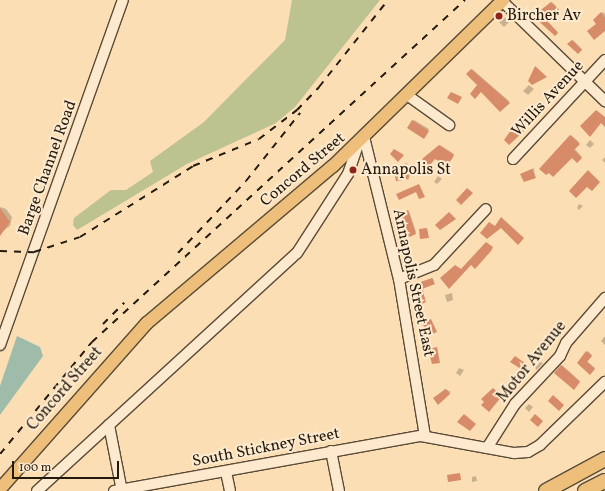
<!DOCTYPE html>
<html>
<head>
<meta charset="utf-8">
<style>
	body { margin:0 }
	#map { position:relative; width:605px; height:491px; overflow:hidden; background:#fcdeb4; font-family:Vollkorn,serif }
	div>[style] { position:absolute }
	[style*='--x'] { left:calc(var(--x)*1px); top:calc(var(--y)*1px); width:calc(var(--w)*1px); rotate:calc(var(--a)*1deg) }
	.green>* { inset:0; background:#bcc290 }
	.water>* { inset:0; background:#9fbcaa }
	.shadow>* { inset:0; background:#0003 }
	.building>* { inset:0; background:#d78b68 }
	.roads { filter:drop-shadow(1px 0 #594b38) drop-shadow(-1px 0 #594b38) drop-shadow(0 1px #594b38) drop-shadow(0 -1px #594b38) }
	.minor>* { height:10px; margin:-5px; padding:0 5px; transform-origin:5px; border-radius:5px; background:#fdeace }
	.major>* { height:12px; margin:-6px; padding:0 6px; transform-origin:6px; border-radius:6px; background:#eebf7a }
	.highway>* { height:14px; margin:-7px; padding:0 7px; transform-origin:7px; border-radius:7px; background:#eebf7a }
	.rail>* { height:2px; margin-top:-1px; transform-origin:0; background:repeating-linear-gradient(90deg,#231a0e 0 7px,transparent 0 14px) }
	.dots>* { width:11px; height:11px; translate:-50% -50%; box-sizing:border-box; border:2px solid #fdeace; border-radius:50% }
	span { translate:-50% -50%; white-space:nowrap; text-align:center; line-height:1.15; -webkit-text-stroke:4px #fdeace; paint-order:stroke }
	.poi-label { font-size:16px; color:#231a0e }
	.left { translate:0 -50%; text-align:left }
	.street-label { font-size:16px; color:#231a0e }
	.scale { position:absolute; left:12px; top:461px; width:107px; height:18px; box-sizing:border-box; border:2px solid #231a0e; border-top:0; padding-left:5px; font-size:12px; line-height:14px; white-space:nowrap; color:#231a0e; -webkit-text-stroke:3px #fdeace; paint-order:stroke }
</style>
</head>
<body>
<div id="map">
	<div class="green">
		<i style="clip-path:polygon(292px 0,380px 0,295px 107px,276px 123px,187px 164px,77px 230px,73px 225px,74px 218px,111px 190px,126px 190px,153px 172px,150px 161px,204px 122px,285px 40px)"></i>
	</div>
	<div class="water">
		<i style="clip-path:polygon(17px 336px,40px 347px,43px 356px,0 415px,0 386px)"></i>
	</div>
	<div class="shadow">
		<i style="clip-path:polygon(552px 2px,559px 9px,547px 21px,558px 32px,555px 35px,535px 16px)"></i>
		<i style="clip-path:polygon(603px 12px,605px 14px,605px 28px,594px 20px)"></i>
		<i style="clip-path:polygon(504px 17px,509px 22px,504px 27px,499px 22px)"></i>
		<i style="clip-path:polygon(573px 40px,582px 49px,578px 53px,569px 44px)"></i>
		<i style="clip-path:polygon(472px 69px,509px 101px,500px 111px,468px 74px)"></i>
		<i style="clip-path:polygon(529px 85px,534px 89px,528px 95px,523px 91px)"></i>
		<i style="clip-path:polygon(414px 120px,429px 129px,425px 136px,413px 121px)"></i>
		<i style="clip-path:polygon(571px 135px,579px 142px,574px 148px,582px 157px,577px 162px,572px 156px,553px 176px,541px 168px)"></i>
		<i style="clip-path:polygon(590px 140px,594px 144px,590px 148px,586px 145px)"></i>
		<i style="clip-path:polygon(440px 145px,454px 154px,446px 165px,435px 158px,423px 159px)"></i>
		<i style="clip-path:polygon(605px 157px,605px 163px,602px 160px)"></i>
		<i style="clip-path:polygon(407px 163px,410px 176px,408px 178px,394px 167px)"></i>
		<i style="clip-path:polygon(534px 168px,535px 177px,522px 174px,523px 173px)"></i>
		<i style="clip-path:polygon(438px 176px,442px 179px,437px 184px,434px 182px)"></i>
		<i style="clip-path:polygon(579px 204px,583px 206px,579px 210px,577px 208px)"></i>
		<i style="clip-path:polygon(0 207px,6px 209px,12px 217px,10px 226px,0 233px)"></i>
		<i style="clip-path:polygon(409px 211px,416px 232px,407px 235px,399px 215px)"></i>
		<i style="clip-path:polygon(433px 278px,434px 283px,423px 288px,425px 302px,411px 286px)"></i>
		<i style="clip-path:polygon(452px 293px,453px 300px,447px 302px,445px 295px)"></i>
		<i style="clip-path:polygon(605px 336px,605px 345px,601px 341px)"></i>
		<i style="clip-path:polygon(588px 351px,592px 355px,587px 361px,595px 368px,590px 374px,578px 363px)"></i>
		<i style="clip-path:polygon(540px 362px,543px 363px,537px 370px,535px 368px)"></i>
		<i style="clip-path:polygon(562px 365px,580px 381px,574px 388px,556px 372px)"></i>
		<i style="clip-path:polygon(459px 368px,464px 370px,460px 376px,456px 373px)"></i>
		<i style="clip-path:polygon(445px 389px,451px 392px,439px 403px,434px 398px)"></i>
		<i style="clip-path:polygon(529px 404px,533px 407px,529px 412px,525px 408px)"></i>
		<i style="clip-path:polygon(476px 476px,477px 481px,472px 482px,472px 477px)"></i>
	</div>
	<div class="building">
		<i style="clip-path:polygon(551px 2px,559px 10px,548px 22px,558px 33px,555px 36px,533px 16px)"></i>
		<i style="clip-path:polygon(601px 12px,605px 18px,605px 31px,594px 40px,587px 31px,596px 24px,593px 20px)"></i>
		<i style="clip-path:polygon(572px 40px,582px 50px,578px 54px,567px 44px)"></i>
		<i style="clip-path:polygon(535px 66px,547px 77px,532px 85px,528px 81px)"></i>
		<i style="clip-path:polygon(471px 69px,510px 103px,500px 112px,481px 92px,475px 99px,470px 94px,477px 85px,466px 74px)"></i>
		<i style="clip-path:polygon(451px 92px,462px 97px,458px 104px,447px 98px)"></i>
		<i style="clip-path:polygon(596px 110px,605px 117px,605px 127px,601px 123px,590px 137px,580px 126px)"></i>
		<i style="clip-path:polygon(412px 120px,429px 131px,424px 139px,407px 128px)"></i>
		<i style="clip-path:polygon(516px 123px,524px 131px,509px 145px,504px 140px)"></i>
		<i style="clip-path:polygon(570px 135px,580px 144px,574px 150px,582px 158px,577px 163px,572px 158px,553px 177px,549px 173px,546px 175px,539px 169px)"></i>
		<i style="clip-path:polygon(439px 145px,454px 155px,452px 159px,446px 166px,435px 159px,429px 166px,422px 159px)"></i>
		<i style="clip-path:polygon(394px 149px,404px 155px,398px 162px,390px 154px)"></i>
		<i style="clip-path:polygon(406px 164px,409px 179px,396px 181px,393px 167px)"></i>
		<i style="clip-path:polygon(532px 169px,536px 178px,524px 182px,520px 174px)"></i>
		<i style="clip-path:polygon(588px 170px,600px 182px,592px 191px,587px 187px,576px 198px,569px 191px)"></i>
		<i style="clip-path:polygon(419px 184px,425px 197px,419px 199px,416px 192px,399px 200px,396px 194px)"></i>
		<i style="clip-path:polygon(467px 188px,473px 193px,461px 205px,456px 200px)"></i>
		<i style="clip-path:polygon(0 208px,10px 222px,0 236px)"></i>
		<i style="clip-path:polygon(408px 210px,416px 234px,409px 237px,398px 215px)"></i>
		<i style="clip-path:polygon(449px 212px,456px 219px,440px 230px,435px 225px)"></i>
		<i style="clip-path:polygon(501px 217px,524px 238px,518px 245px,501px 228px,487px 239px,480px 233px,489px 222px,495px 226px)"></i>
		<i style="clip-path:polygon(427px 228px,429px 238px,420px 239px,419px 229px)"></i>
		<i style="clip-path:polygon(486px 242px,493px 247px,491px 251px,475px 269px,471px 265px,449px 289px,440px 278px,455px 265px,461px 269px)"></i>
		<i style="clip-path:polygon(432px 278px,435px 284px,422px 289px,426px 302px,416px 307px,409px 286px)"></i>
		<i style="clip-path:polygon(431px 319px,437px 332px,429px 335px,422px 323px)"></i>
		<i style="clip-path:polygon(437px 347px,440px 363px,432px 364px,428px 349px)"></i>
		<i style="clip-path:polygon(586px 351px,592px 356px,587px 362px,595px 369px,590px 375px,577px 363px)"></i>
		<i style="clip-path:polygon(515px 356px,525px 363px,521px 369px,510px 362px)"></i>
		<i style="clip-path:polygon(561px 365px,580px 382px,574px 390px,554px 373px)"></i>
		<i style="clip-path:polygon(493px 388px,502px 396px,489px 412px,481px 405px,484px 402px,481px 399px)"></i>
		<i style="clip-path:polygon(446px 389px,450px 394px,438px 405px,433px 398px)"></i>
		<i style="clip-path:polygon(553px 395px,564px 405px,559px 411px,548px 401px)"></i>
		<i style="clip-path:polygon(464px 414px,476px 424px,470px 431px,457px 422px)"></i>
		<i style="clip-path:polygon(535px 414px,543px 421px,538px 427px,530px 420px)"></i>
		<i style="clip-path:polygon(460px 473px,461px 480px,448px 482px,447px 475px)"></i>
	</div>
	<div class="roads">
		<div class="minor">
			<i style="--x:502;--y:1;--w:144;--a:44.2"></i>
			<i style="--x:407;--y:95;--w:52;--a:35.5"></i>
			<i style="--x:364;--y:137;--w:146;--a:76.2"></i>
			<i style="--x:399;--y:279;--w:159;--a:80.6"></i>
			<i style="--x:513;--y:159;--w:135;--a:-47.1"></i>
			<i style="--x:399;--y:279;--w:38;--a:-22"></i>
			<i style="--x:434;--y:265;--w:76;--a:-47.1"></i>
			<i style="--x:0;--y:345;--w:366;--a:-70.4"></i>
			<i style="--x:109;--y:425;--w:67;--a:78.9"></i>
			<i style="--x:487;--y:448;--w:52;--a:-57.5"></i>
			<i style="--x:515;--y:404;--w:66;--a:-46.8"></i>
			<i style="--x:560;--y:356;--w:14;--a:-65"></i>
			<i style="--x:566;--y:343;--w:60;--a:-49.1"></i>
			<i style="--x:331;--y:451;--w:41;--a:78.7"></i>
			<i style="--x:226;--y:472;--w:19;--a:78"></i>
			<i style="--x:37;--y:491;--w:352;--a:-42.5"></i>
			<i style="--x:297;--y:253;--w:94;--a:-57.2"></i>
			<i style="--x:348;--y:174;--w:34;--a:-71"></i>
			<i style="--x:114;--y:491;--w:312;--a:-10.2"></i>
			<i style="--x:421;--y:436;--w:95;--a:10.4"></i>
			<i style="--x:514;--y:453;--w:14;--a:-4"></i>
			<i style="--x:528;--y:452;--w:14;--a:-30"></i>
			<i style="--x:540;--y:445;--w:91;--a:-44.1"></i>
		</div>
		<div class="major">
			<i style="--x:0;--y:489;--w:222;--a:-48.5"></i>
			<i style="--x:147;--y:323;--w:243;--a:-40.2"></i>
			<i style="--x:333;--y:166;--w:238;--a:-44.3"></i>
		</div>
		<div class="highway">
			<i style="--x:546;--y:491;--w:67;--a:-28.5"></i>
			<i style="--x:585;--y:491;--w:22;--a:-27"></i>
		</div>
	</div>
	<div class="rail">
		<i style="--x:0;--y:251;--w:34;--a:2"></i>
		<i style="--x:34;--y:252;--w:48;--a:-18.1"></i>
		<i style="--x:80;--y:237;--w:133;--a:-32.1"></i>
		<i style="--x:193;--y:166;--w:71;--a:-22.2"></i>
		<i style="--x:259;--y:139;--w:48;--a:-37.3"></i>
		<i style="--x:297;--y:110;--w:32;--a:-46"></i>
		<i style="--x:319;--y:87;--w:111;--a:-51.6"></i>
		<i style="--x:178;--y:253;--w:99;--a:-46.6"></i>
		<i style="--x:246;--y:181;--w:87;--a:-51.5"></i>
		<i style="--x:103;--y:324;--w:30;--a:-45"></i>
		<i style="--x:0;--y:454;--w:145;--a:-50.6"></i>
		<i style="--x:92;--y:342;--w:506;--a:-42.52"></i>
	</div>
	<div class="dots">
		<i style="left:499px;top:16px;background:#8f2418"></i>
		<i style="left:353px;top:170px;background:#8f2418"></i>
	</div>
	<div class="poi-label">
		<span class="left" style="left:507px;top:16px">Bircher Av</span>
		<span class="left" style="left:361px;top:170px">Annapolis St</span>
	</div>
	<div class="street-label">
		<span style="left:548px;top:99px;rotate:-47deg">Willis Avenue</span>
		<span style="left:48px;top:168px;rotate:-70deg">Barge Channel Road</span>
		<span style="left:303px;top:170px;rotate:-40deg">Concord Street</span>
		<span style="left:413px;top:283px;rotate:78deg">Annapolis Street East</span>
		<span style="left:532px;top:362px;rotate:-51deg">Motor Avenue</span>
		<span style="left:65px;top:389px;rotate:-49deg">Concord Street</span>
		<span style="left:266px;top:448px;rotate:-11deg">South Stickney Street</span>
	</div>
	<div class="scale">100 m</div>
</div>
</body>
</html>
